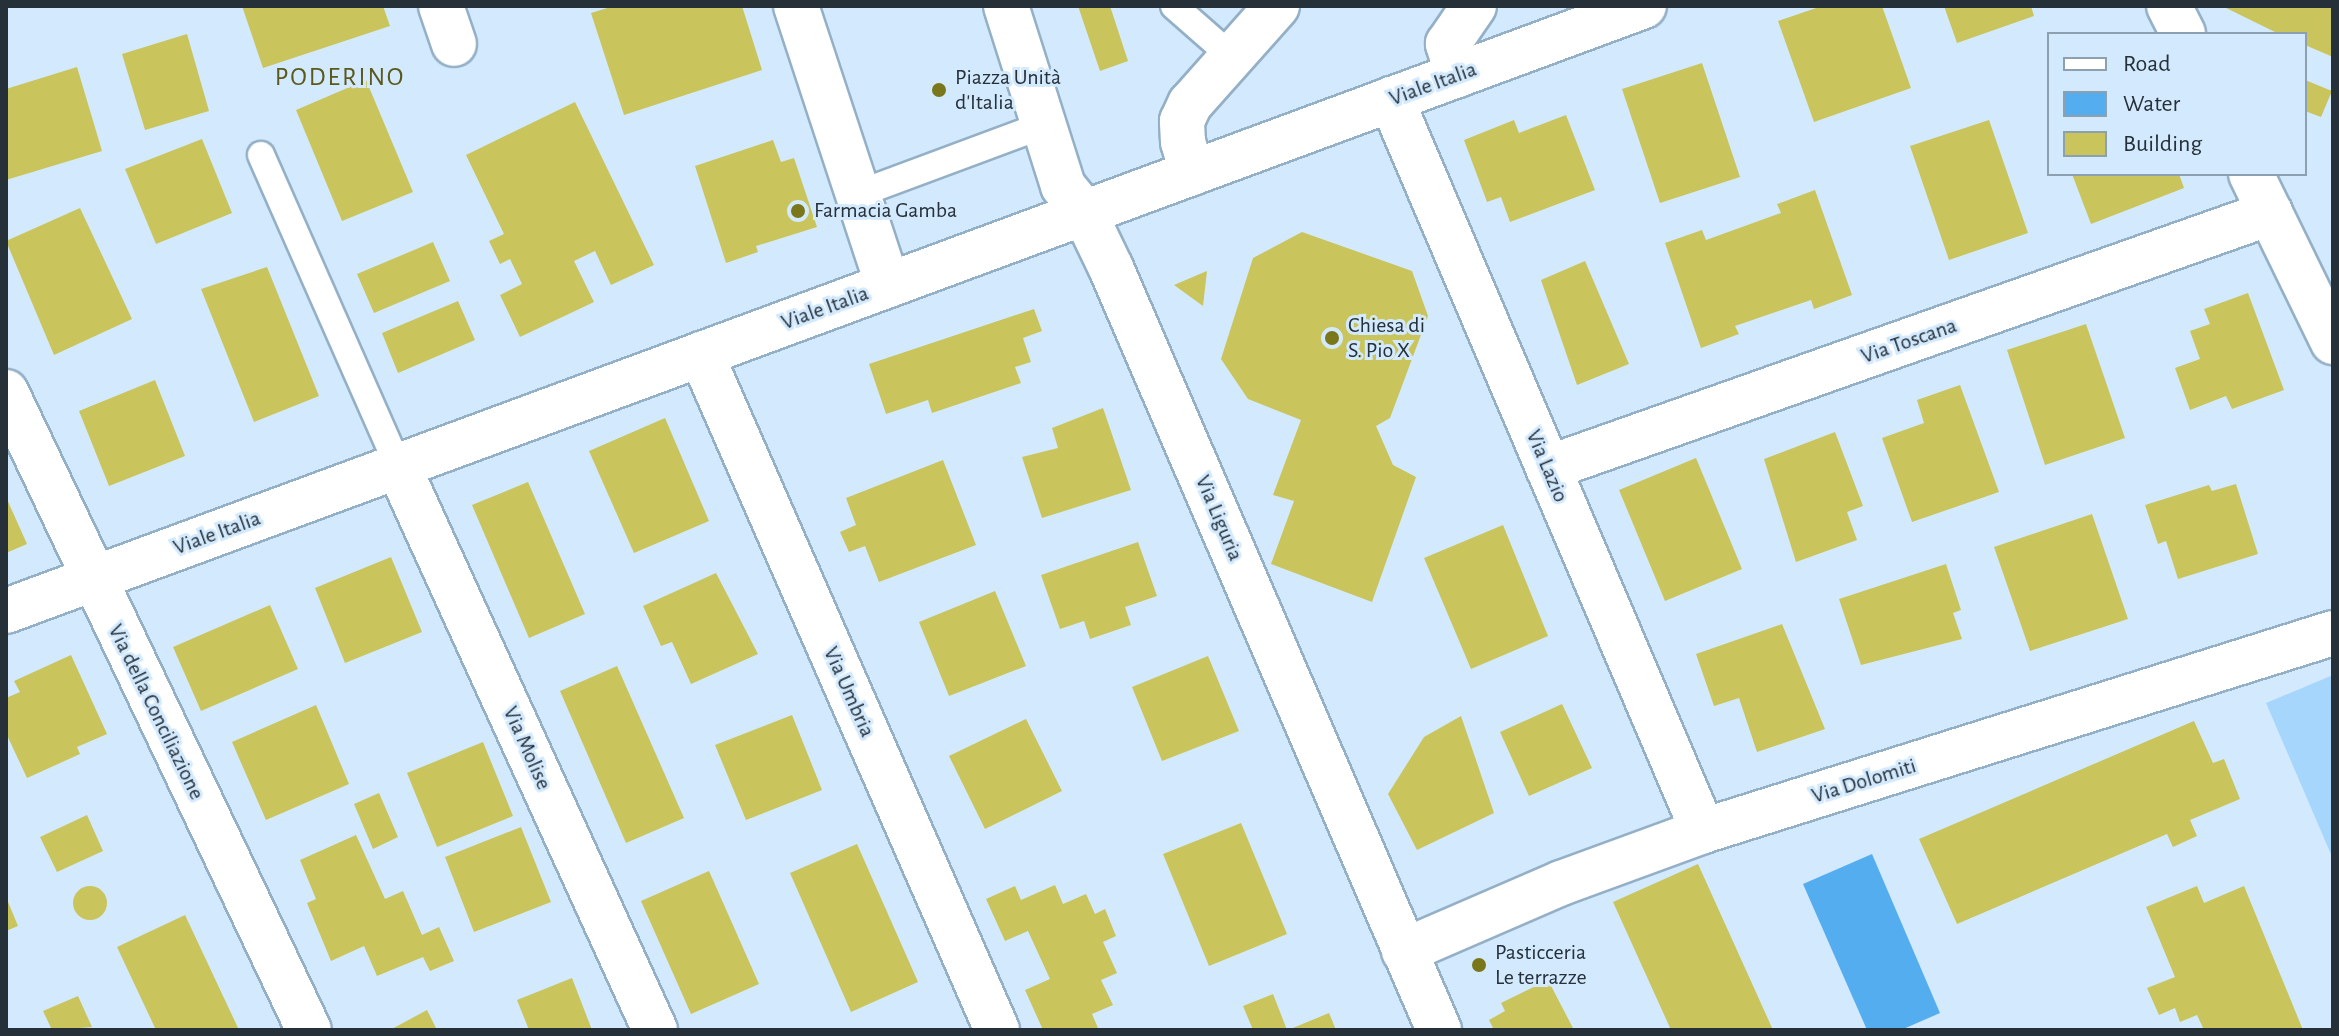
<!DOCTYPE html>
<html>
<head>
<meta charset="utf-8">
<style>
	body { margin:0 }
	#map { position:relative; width:2339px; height:1036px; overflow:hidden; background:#d3eafe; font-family:"Alegreya Sans",sans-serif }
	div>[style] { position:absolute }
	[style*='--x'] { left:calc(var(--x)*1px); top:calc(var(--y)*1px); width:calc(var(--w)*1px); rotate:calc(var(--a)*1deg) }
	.green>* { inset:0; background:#a7d6fc }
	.water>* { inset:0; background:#54adef }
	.building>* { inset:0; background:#c9c45b }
	.round { border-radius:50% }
	.roads { filter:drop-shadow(2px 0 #94b0c7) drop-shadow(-2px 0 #94b0c7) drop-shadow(0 2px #94b0c7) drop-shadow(0 -2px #94b0c7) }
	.lane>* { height:26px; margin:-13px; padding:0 13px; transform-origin:13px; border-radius:13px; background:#fff }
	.street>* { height:44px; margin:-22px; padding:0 22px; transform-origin:22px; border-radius:22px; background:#fff }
	.dots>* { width:22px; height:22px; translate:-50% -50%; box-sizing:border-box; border:4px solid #d3eafe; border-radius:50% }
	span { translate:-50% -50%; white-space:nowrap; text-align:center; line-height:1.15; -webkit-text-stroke:6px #d3eafe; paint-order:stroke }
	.poi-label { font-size:22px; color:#253039 }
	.left { translate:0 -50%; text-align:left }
	.street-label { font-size:22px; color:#253039 }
	.quarter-label { font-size:26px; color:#5b581c; letter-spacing:2px }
	.frame { position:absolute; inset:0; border:8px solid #253039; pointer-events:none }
	.legend { position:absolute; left:2047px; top:32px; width:260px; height:144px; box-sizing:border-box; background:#d3eafe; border:2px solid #8da0af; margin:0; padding:10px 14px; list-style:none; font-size:24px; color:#253039 }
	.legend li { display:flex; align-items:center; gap:16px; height:40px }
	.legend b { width:40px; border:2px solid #8da0af }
</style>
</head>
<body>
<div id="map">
	<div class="green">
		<i style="clip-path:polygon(2333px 675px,2333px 859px,2266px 703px)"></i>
	</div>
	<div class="water">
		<i style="clip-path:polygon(1872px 854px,1940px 1013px,1901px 1030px,1867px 1030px,1803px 884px)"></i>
	</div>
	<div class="building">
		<i style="clip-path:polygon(242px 6px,383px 6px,390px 26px,263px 68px)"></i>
		<i style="clip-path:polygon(614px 6px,742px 6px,762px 70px,624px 115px,591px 13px)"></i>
		<i style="clip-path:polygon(1078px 6px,1110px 6px,1128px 61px,1100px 71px)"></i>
		<i style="clip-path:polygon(1822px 6px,1882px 6px,1911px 88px,1814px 122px,1778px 21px)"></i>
		<i style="clip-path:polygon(1944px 6px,2031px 6px,2034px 16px,1957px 43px)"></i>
		<i style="clip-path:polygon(2222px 6px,2333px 6px,2333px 57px,2305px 45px,2305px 34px,2279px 34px)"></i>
		<i style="clip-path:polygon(187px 34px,209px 111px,145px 130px,122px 54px)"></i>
		<i style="clip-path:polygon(1702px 63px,1740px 177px,1660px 203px,1622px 89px)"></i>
		<i style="clip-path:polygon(77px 67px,102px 151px,6px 180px,6px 89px)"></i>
		<i style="clip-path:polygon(366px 80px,413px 192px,342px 221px,296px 110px)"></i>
		<i style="clip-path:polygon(2305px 80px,2332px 91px,2321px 117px,2305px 111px)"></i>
		<i style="clip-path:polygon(575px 102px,654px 265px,611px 285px,595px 251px,574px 261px,594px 302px,520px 337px,500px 295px,522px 284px,510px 259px,500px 264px,489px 241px,504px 234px,466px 155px)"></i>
		<i style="clip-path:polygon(1566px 115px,1595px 190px,1510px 222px,1501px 197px,1487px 202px,1464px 140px,1514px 120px,1519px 133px)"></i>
		<i style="clip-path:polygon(1989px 120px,2028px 233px,1949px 260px,1910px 146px)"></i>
		<i style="clip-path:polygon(202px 139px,232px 213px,156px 244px,125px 169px)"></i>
		<i style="clip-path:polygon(773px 140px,781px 162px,794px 158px,817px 227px,756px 246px,758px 252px,726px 263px,695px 166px)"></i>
		<i style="clip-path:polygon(2072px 174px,2179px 174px,2184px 188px,2091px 224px)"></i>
		<i style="clip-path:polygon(1815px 190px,1852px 295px,1814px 309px,1811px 300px,1735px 326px,1739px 334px,1701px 348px,1665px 243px,1702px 230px,1706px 240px,1781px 213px,1777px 204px)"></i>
		<i style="clip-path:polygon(80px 208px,132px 319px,54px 355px,6px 241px)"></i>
		<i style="clip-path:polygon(1302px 232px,1412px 271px,1428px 316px,1390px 418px,1376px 426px,1393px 465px,1416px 477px,1372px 602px,1271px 564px,1294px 501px,1273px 495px,1301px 420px,1248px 399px,1221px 359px,1253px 258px)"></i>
		<i style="clip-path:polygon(433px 242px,450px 281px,374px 313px,357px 274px)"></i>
		<i style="clip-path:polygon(1585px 261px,1629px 364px,1577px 385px,1541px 280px)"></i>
		<i style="clip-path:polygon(267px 267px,319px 396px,254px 422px,201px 289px)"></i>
		<i style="clip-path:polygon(1207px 271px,1203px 306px,1174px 285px)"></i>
		<i style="clip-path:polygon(2248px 293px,2284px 390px,2232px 409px,2226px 396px,2190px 410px,2175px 368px,2200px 359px,2190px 331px,2210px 324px,2204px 309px)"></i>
		<i style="clip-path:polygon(458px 301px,475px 340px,398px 373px,382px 333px)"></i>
		<i style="clip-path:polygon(1034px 309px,1042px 331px,1023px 338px,1031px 362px,1015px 367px,1021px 383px,932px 413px,928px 400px,886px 414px,869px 364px)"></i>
		<i style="clip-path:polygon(2086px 324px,2125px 438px,2045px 465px,2007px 350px)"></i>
		<i style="clip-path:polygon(155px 380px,185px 456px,109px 486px,79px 411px)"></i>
		<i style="clip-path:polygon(1960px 385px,1999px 492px,1912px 522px,1882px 438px,1924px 423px,1917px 400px)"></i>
		<i style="clip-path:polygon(1103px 408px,1131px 490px,1042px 518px,1022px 457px,1058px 448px,1052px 428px)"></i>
		<i style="clip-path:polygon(665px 418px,709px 521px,634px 553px,589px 451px)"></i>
		<i style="clip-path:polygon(1835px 432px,1863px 506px,1847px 512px,1857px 540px,1796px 562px,1764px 459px)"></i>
		<i style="clip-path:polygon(1696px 458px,1742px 569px,1665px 601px,1619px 490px)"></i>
		<i style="clip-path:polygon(943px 460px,976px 545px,879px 582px,865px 546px,849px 552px,840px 532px,856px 525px,846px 498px)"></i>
		<i style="clip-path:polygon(528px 482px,585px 614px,529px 638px,472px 505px)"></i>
		<i style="clip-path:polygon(2236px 484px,2258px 554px,2178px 579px,2166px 541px,2158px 544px,2145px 505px,2209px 485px,2212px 491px)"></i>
		<i style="clip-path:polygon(6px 497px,27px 544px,6px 553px)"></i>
		<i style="clip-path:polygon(2092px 514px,2128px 619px,2030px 651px,1994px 547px)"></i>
		<i style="clip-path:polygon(1503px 525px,1548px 636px,1471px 669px,1424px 558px)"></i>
		<i style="clip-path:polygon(1138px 542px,1157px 596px,1125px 607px,1131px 625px,1090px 639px,1084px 621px,1060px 629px,1041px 575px)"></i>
		<i style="clip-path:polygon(391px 557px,422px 632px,345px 663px,315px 588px)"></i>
		<i style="clip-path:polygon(1946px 564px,1961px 610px,1953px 613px,1962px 639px,1861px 665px,1839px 599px)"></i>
		<i style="clip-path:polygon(716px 573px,758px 654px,691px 684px,672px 642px,661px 646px,643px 606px)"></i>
		<i style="clip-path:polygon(995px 591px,1026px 666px,949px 696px,919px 622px)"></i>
		<i style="clip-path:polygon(270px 605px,298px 669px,201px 711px,173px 647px)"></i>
		<i style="clip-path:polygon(1782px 624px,1825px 729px,1757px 752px,1739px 698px,1714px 706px,1696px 654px)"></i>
		<i style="clip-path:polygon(71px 655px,107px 734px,77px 747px,80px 754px,27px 778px,6px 733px,6px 698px,20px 692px,14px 681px)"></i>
		<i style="clip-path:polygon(1208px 656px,1239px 731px,1162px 761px,1132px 687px)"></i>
		<i style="clip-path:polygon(617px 666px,684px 818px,626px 843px,560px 691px)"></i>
		<i style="clip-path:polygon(1562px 704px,1592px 768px,1529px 796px,1500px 732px)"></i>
		<i style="clip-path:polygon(316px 705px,349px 784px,266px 820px,232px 742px)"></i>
		<i style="clip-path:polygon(792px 715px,822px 790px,746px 820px,715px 745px)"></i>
		<i style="clip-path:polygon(1461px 716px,1494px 813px,1417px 850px,1388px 794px,1424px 737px)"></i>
		<i style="clip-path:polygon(1026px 719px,1062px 791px,985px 829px,949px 756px)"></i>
		<i style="clip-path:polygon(2194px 721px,2213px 763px,2224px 759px,2240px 799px,2190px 820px,2197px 836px,2173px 847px,2167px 834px,1957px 924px,1919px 839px)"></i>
		<i style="clip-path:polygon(483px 742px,513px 816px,437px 847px,407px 773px)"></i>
		<i style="clip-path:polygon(379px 793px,398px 837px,373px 849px,354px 804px)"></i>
		<i style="clip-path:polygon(87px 815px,103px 851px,57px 872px,40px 837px)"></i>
		<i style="clip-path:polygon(1241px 823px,1287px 934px,1209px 966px,1163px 854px)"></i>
		<i style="clip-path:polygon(521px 827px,551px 902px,474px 932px,445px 857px)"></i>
		<i style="clip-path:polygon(356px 835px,385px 899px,403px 891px,422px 935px,439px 927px,454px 961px,430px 971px,423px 957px,377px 976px,364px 946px,331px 961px,307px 903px,316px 899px,300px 860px)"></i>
		<i style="clip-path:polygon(857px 844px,918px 982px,851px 1012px,790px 873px)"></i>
		<i style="clip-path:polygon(1698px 864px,1773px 1030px,1671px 1030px,1613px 902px)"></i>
		<i style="clip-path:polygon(709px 871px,759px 984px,691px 1014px,641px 901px)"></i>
		<i style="clip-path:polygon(1055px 885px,1063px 904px,1086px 894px,1095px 914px,1105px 909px,1116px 936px,1103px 942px,1117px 973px,1101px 980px,1113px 1005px,1092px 1014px,1098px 1028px,1094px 1030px,1043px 1030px,1025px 990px,1050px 979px,1028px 931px,1005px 941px,986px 899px,1015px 886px,1021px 900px)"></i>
		<i style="clip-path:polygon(2197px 886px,2204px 903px,2244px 886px,2303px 1030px,2204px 1030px,2197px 1015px,2180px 1022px,2175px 1008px,2159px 1015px,2147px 988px,2175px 977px,2146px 907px)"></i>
		<i class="round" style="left:73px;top:886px;width:34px;height:34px"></i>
		<i style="clip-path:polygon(6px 897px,18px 926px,6px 931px)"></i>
		<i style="clip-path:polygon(185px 915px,239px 1030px,156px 1030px,117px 947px)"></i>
		<i style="clip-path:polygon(572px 978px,592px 1030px,529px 1030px,517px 1000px)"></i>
		<i style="clip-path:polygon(1548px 980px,1574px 1030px,1494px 1030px,1489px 1020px,1505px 1011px,1501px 1003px)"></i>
		<i style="clip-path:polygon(1273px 994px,1287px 1030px,1253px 1030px,1243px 1006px)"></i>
		<i style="clip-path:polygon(78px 996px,92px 1027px,52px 1030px,43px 1011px)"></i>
		<i style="clip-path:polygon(427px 1010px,437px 1030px,390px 1030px)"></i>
		<i style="clip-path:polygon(1329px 1013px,1336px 1030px,1288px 1030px)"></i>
	</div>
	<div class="roads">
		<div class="lane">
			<i style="--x:1174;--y:6;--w:77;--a:41.3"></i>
			<i style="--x:261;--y:155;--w:340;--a:66.2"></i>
			<i style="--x:858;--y:194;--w:198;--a:-20.4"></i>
		</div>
		<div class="street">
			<i style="--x:441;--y:6;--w:40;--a:71.1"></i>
			<i style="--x:796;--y:6;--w:294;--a:71.8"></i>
			<i style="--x:1006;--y:6;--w:189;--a:72.4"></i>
			<i style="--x:1063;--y:186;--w:33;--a:51"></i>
			<i style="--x:1084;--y:212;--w:62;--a:64.3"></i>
			<i style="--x:1111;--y:268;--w:830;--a:66.71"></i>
			<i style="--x:2169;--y:6;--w:31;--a:63"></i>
			<i style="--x:1458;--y:75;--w:33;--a:-108"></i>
			<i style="--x:1448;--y:44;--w:46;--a:-55.6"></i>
			<i style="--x:1391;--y:99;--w:796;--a:66.91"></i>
			<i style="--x:1192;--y:173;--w:32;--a:-106"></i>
			<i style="--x:1183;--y:142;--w:21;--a:-93"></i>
			<i style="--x:1182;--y:121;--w:19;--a:-65"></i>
			<i style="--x:1190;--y:104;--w:131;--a:-48.4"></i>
			<i style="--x:2251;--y:174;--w:187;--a:64"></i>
			<i style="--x:701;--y:354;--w:738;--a:66.35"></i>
			<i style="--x:6;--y:392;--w:706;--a:64.6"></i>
			<i style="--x:398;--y:466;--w:620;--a:65.5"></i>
			<i style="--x:1548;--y:468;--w:766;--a:-19.45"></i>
			<i style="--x:6;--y:611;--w:1746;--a:-20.27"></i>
			<i style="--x:1404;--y:951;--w:171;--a:-23.4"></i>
			<i style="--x:1561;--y:883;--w:151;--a:-20.1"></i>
			<i style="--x:1703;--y:831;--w:660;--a:-17.45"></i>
		</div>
	</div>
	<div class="dots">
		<i style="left:939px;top:90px;background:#7a761a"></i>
		<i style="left:798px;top:211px;background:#7a761a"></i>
		<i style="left:1332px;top:338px;background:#7a761a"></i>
		<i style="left:1479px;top:965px;background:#7a761a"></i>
	</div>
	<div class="poi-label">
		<span class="left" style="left:955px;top:90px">Piazza Unità<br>d'Italia</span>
		<span class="left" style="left:814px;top:211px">Farmacia Gamba</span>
		<span class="left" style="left:1348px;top:338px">Chiesa di<br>S. Pio X</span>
		<span class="left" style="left:1495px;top:965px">Pasticceria<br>Le terrazze</span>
	</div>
	<div class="street-label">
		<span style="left:1433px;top:84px;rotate:-20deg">Viale Italia</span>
		<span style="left:825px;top:308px;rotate:-20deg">Viale Italia</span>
		<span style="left:1909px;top:341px;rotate:-19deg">Via Toscana</span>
		<span style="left:1547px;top:466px;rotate:67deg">Via Lazio</span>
		<span style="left:1219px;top:518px;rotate:67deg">Via Liguria</span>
		<span style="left:217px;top:533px;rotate:-20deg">Viale Italia</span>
		<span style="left:849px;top:692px;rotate:66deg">Via Umbria</span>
		<span style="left:156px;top:712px;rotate:64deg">Via della Conciliazione</span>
		<span style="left:527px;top:748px;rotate:66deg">Via Molise</span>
		<span style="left:1864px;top:781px;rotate:-17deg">Via Dolomiti</span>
	</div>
	<div class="quarter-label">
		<span style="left:340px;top:78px">PODERINO</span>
	</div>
	<div class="frame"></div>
	<ul class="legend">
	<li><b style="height:10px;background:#fff"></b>Road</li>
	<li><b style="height:22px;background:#54adef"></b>Water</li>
	<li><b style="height:22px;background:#c9c45b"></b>Building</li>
	</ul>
</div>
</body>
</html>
